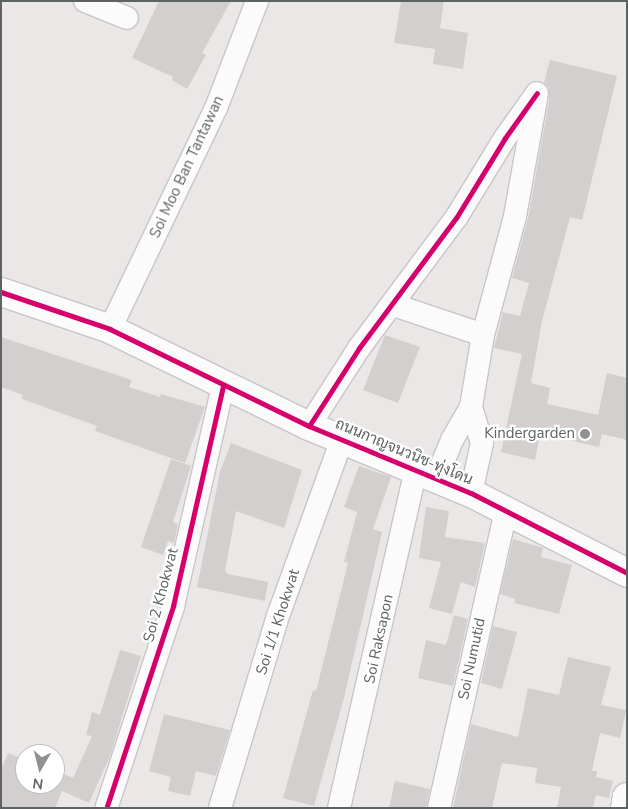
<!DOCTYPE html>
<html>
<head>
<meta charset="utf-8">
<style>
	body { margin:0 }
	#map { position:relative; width:628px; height:809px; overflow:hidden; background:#ebe7e7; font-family:"Nunito Sans",Sarabun,sans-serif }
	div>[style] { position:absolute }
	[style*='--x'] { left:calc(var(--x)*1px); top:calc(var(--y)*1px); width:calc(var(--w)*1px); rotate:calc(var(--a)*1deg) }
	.building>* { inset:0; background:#d2cfce }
	.roads { filter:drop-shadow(1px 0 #c7c5c5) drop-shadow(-1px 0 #c7c5c5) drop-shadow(0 1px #c7c5c5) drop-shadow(0 -1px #c7c5c5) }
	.minor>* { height:22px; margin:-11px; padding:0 11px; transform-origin:11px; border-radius:11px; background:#fcfbfb }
	.tertiary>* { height:28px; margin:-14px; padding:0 14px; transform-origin:14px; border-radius:14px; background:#fcfbfb }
	.cycleway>* { height:5px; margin:-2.5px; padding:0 2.5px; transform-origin:2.5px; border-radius:2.5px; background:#d6006c }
	.dots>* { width:14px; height:14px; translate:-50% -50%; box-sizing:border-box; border:2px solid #fff; border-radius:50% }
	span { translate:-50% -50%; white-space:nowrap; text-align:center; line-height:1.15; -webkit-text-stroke:4.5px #fff; paint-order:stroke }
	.street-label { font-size:15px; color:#5d6362 }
	.poi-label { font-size:15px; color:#5d6362 }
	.right { translate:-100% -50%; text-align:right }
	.frame { position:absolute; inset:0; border:2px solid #5d6362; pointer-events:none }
	.north { position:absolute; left:15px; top:744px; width:50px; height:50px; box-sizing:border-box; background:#fff; border:1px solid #bec1c0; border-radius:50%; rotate:188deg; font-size:14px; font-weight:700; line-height:20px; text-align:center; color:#5d6362 }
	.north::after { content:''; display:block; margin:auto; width:18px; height:22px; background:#8f9191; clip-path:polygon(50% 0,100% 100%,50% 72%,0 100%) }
</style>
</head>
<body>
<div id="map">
	<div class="building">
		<i style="clip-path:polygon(159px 1px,231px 1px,202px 53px,206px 55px,187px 89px,172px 80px,173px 77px,132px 58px)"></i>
		<i style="clip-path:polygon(401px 1px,444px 1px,440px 28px,468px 33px,463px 69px,433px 64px,435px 49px,394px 43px)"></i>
		<i style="clip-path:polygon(550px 60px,617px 76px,582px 220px,570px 217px,542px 321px,531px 383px,550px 388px,547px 404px,598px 415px,607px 373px,627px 378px,627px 440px,602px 434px,599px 447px,540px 434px,535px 460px,501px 452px,522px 354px,494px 348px,503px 312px,520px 316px,529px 283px,512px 278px,528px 218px,549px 101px,549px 88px,544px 82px)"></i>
		<i style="clip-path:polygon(385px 335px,420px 347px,398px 403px,363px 390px)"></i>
		<i style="clip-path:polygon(1px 337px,132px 380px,129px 387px,160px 397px,161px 394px,205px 407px,185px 463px,95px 431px,97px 426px,22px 399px,23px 395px,1px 387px)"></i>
		<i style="clip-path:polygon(231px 443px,302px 470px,284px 528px,236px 511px,225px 571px,228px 574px,268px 582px,265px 601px,197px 587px,220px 472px)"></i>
		<i style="clip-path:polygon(171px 459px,191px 466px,173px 522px,178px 524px,174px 543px,168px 541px,163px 555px,141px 547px)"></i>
		<i style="clip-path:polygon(359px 466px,391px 477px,373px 529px,382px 532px,344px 698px,314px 806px,283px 798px,313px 690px,316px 691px,348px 563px,344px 562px,357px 512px,344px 507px)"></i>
		<i style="clip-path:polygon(426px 507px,449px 511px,445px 537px,485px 543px,475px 587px,461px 582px,452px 614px,429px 608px,441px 562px,419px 558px)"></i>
		<i style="clip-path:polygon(513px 539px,543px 548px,541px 557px,572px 565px,559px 614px,514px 603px,515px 599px,500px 594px)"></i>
		<i style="clip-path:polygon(454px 615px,468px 619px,453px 686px,418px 678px,426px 640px,446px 645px)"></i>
		<i style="clip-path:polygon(493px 626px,517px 632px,502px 689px,481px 683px)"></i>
		<i style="clip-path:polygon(120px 650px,141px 656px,110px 756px,89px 803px,62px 791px,55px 808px,1px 808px,1px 770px,8px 753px,25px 760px,25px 784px,55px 784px,55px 771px,73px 778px,92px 736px,86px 735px,92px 712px,100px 715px)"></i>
		<i style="clip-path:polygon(568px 657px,611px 667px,601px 705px,626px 710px,620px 738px,600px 733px,592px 771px,597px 771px,596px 777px,613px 781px,609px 798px,596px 795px,593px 808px,557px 808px,561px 787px,535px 783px,537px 768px,502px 763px,492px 808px,453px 808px,471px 724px,518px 737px,528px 688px,559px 695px)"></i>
		<i style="clip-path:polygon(164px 714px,230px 730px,216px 776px,196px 771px,190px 796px,168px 791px,171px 777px,149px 771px)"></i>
		<i style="clip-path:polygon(395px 781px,430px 789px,426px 808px,389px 808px)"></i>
	</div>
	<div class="roads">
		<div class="minor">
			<i style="--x:85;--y:1;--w:45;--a:22"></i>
			<i style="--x:394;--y:305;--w:94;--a:18.6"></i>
			<i style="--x:483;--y:335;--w:73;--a:99.5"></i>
			<i style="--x:471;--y:407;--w:38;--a:120"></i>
			<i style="--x:452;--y:440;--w:42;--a:112.3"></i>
			<i style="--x:110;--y:329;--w:245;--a:-64.4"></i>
			<i style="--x:216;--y:108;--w:115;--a:-69"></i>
			<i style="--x:483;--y:335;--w:123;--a:-74.9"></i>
			<i style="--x:515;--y:216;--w:119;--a:-79.8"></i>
			<i style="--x:309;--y:426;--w:93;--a:-57.3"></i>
			<i style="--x:359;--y:348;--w:162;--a:-53.3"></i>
			<i style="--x:456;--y:218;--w:94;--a:-58.5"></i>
			<i style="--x:505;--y:138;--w:55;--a:-54.6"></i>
			<i style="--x:471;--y:493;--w:51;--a:-77.6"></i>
			<i style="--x:482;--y:443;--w:38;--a:-107"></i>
			<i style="--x:107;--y:806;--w:211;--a:-71.7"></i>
			<i style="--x:173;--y:606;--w:226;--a:-77.2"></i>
			<i style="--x:220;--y:808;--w:201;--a:-73.2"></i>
			<i style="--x:278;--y:616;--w:188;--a:-70.1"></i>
			<i style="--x:339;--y:808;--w:347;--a:-77.2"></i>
			<i style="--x:439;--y:808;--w:305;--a:-77.3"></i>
		</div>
		<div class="tertiary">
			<i style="--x:1;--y:292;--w:115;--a:18.7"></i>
			<i style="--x:110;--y:329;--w:221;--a:26"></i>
			<i style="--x:309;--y:426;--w:175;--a:22.5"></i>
			<i style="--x:471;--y:493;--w:175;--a:27.1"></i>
			<i style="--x:625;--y:808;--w:11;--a:-80"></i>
		</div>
	</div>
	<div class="cycleway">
		<i style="--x:1;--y:292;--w:115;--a:18.7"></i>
		<i style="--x:110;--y:329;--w:221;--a:26"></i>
		<i style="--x:309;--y:426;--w:175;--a:22.5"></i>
		<i style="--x:471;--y:493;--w:175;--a:27.1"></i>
		<i style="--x:309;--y:426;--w:93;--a:-57.3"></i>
		<i style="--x:359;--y:348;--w:162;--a:-53.3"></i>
		<i style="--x:456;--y:218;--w:94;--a:-58.5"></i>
		<i style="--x:505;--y:138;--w:55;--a:-54.6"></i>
		<i style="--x:107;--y:806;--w:211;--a:-71.7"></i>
		<i style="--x:173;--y:606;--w:226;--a:-77.2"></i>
	</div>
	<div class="dots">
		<i style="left:585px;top:434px;background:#8f9191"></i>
	</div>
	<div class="street-label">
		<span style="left:187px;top:167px;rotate:-65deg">Soi Moo Ban Tantawan</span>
		<span style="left:404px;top:452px;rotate:23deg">ถนนกาญจนวนิช-ทุ่งโดน</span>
		<span style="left:161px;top:595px;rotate:-75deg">Soi 2 Khokwat</span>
		<span style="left:278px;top:622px;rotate:-72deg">Soi 1/1 Khokwat</span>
		<span style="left:379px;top:639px;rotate:-78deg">Soi Raksapon</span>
		<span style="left:472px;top:659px;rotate:-78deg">Soi Numutid</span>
	</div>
	<div class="poi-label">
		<span class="right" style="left:575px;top:434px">Kindergarden</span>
	</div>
	<div class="frame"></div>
	<div class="north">N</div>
</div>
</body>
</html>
